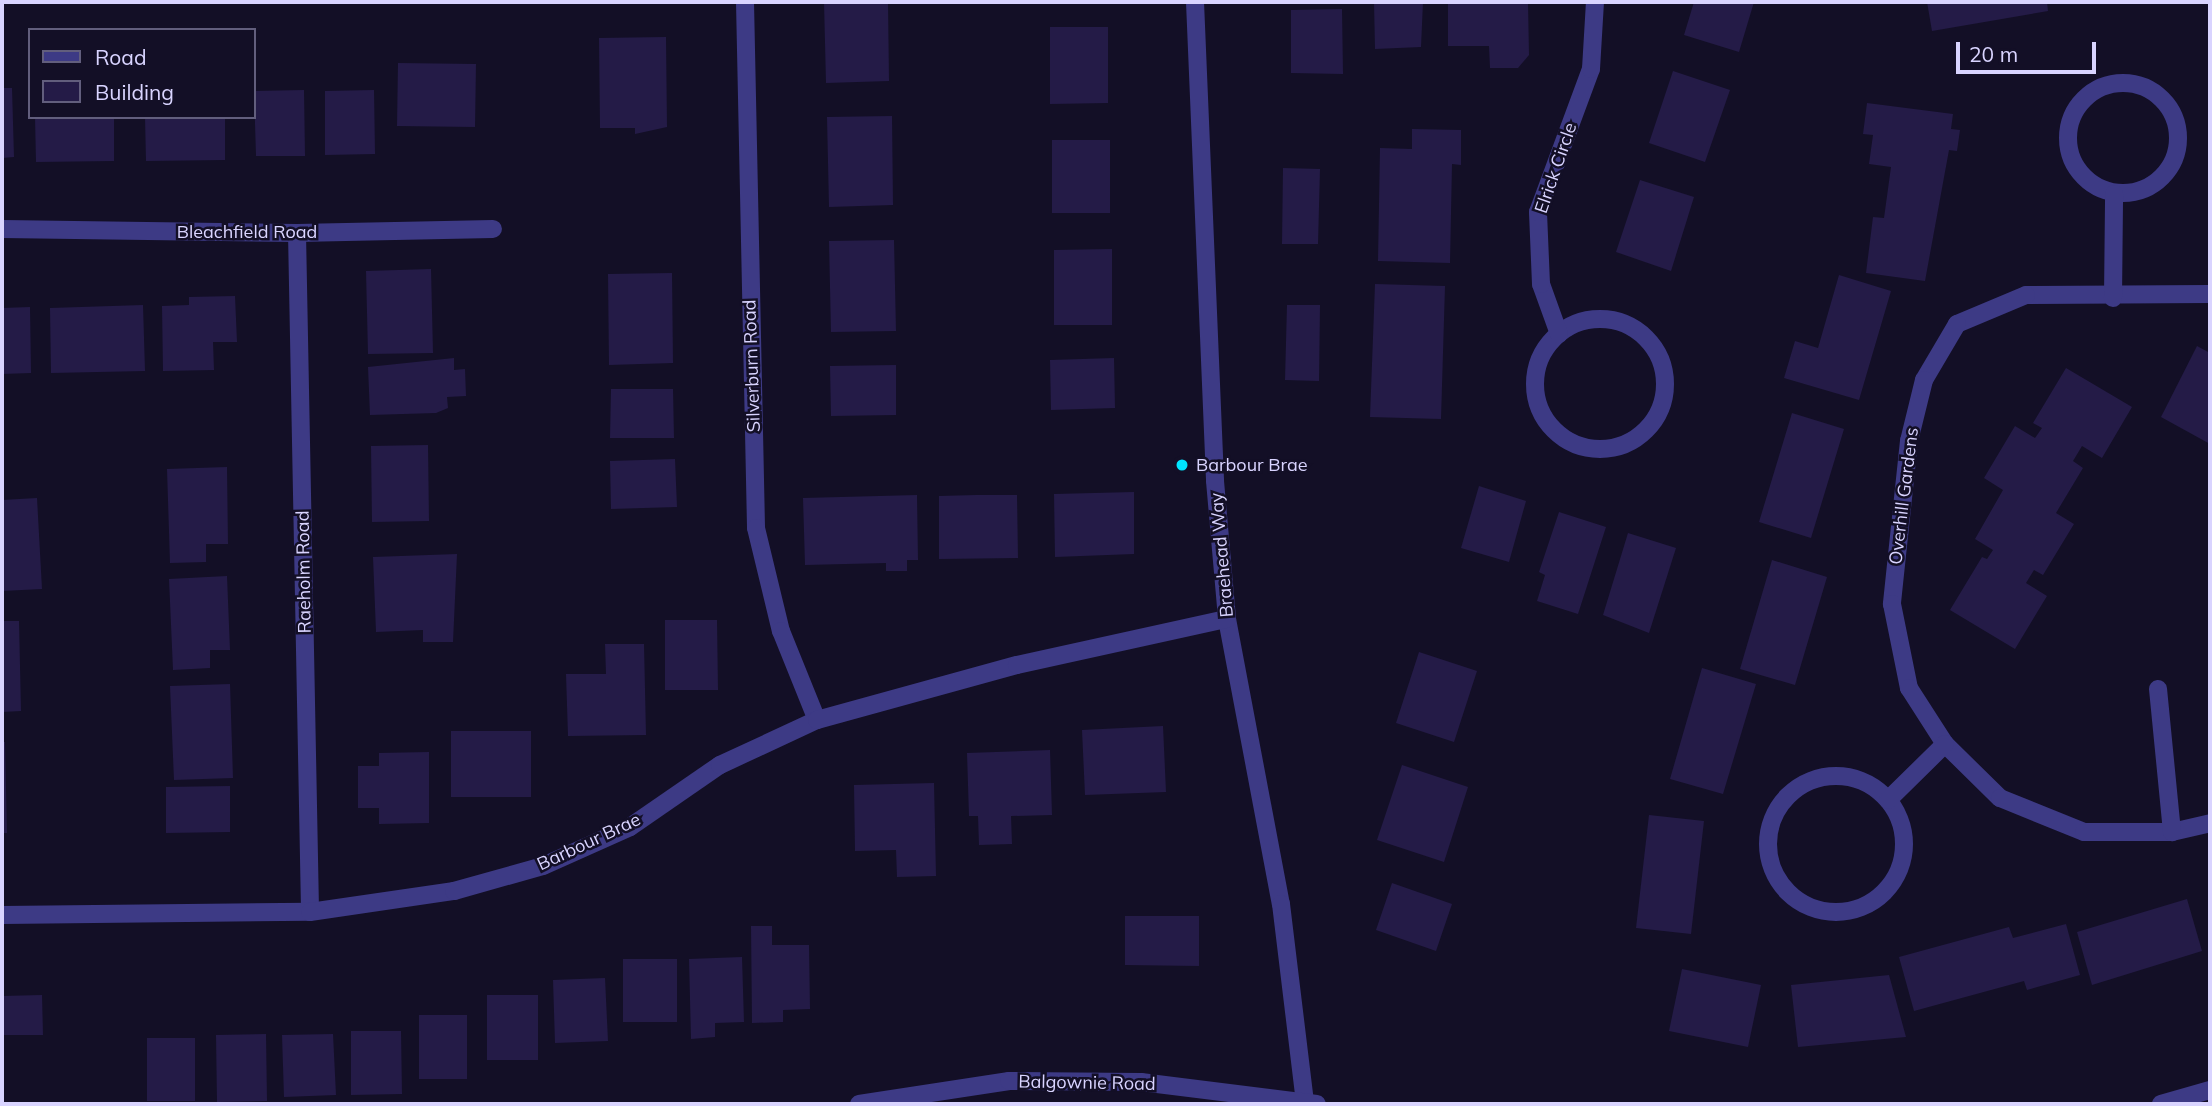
<!DOCTYPE html>
<html>
<head>
<meta charset="utf-8">
<style>
	body { margin:0 }
	#map { position:relative; width:2212px; height:1106px; overflow:hidden; background:#130f26; font-family:Mulish,sans-serif }
	div>[style] { position:absolute }
	[style*='--x'] { left:calc(var(--x)*1px); top:calc(var(--y)*1px); width:calc(var(--w)*1px); rotate:calc(var(--a)*1deg) }
	.building>* { inset:0; background:#241b47 }
	.minor>* { height:18px; margin:-9px; padding:0 9px; transform-origin:9px; border-radius:9px; background:#3d3a85 }
	.minor>.ring { margin:-9px; padding:0; box-sizing:content-box; background:none; border:18px solid #3d3a85; border-radius:50% }
	.dots>* { width:19px; height:19px; translate:-50% -50%; box-sizing:border-box; border:4px solid #130f26; border-radius:50% }
	span { translate:-50% -50%; white-space:nowrap; text-align:center; line-height:1.15; -webkit-text-stroke:5px #130f26; paint-order:stroke }
	.street-label { font-size:18px; color:#d9d4ff }
	.poi-label { font-size:18px; color:#d9d4ff }
	.left { translate:0 -50%; text-align:left }
	.frame { position:absolute; inset:0; border:4px solid #d9d4ff; pointer-events:none }
	.legend { position:absolute; left:28px; top:28px; width:228px; height:91px; box-sizing:border-box; background:#130f26; border:2px solid #625e7d; margin:0; padding:9px 12px; list-style:none; font-size:21px; color:#d9d4ff }
	.legend li { display:flex; align-items:center; gap:14px; height:35px }
	.legend b { width:35px; border:2px solid #625e7d }
	.scale { position:absolute; left:1956px; top:42px; width:140px; height:32px; box-sizing:border-box; border:4px solid #d9d4ff; border-top:0; padding-left:9px; font-size:21px; line-height:24px; white-space:nowrap; color:#d9d4ff; -webkit-text-stroke:5px #130f26; paint-order:stroke }
</style>
</head>
<body>
<div id="map">
	<div class="building">
		<i style="clip-path:polygon(824px 2px,888px 2px,889px 81px,826px 83px)"></i>
		<i style="clip-path:polygon(1374px 2px,1423px 2px,1421px 47px,1375px 49px)"></i>
		<i style="clip-path:polygon(1448px 2px,1528px 2px,1529px 55px,1518px 68px,1490px 68px,1489px 46px,1448px 46px)"></i>
		<i style="clip-path:polygon(1694px 2px,1754px 2px,1739px 52px,1684px 35px)"></i>
		<i style="clip-path:polygon(1927px 2px,2047px 2px,2048px 11px,1932px 31px)"></i>
		<i style="clip-path:polygon(1342px 9px,1343px 74px,1291px 73px,1291px 10px)"></i>
		<i style="clip-path:polygon(1050px 27px,1108px 27px,1108px 103px,1050px 104px)"></i>
		<i style="clip-path:polygon(666px 37px,667px 127px,635px 134px,635px 128px,600px 128px,599px 38px)"></i>
		<i style="clip-path:polygon(398px 63px,476px 64px,475px 127px,397px 126px)"></i>
		<i style="clip-path:polygon(1673px 71px,1730px 90px,1705px 162px,1649px 143px)"></i>
		<i style="clip-path:polygon(2px 88px,12px 88px,14px 157px,2px 158px)"></i>
		<i style="clip-path:polygon(304px 90px,305px 156px,256px 156px,254px 91px)"></i>
		<i style="clip-path:polygon(374px 90px,375px 154px,325px 155px,325px 91px)"></i>
		<i style="clip-path:polygon(1867px 103px,1953px 114px,1951px 129px,1960px 130px,1957px 151px,1949px 150px,1925px 281px,1866px 273px,1873px 217px,1884px 218px,1891px 167px,1869px 164px,1873px 135px,1863px 134px)"></i>
		<i style="clip-path:polygon(892px 116px,893px 205px,829px 207px,827px 117px)"></i>
		<i style="clip-path:polygon(35px 117px,114px 117px,114px 161px,36px 162px)"></i>
		<i style="clip-path:polygon(145px 117px,225px 117px,225px 160px,146px 161px)"></i>
		<i style="clip-path:polygon(1412px 129px,1461px 130px,1461px 165px,1452px 164px,1450px 263px,1378px 261px,1380px 148px,1412px 149px)"></i>
		<i style="clip-path:polygon(1052px 140px,1110px 140px,1110px 213px,1052px 213px)"></i>
		<i style="clip-path:polygon(1283px 168px,1320px 169px,1318px 244px,1282px 244px)"></i>
		<i style="clip-path:polygon(1640px 180px,1694px 197px,1671px 271px,1616px 252px)"></i>
		<i style="clip-path:polygon(894px 240px,896px 331px,831px 332px,829px 241px)"></i>
		<i style="clip-path:polygon(1112px 249px,1112px 325px,1054px 325px,1054px 250px)"></i>
		<i style="clip-path:polygon(431px 269px,433px 353px,368px 354px,366px 271px)"></i>
		<i style="clip-path:polygon(672px 273px,673px 363px,609px 365px,608px 274px)"></i>
		<i style="clip-path:polygon(1839px 275px,1891px 291px,1859px 400px,1784px 378px,1795px 341px,1818px 348px)"></i>
		<i style="clip-path:polygon(1375px 284px,1445px 286px,1441px 419px,1370px 417px)"></i>
		<i style="clip-path:polygon(235px 296px,237px 342px,213px 342px,214px 370px,163px 371px,162px 306px,189px 305px,189px 297px)"></i>
		<i style="clip-path:polygon(143px 305px,145px 371px,51px 373px,50px 308px)"></i>
		<i style="clip-path:polygon(1287px 305px,1320px 305px,1319px 381px,1285px 380px)"></i>
		<i style="clip-path:polygon(30px 307px,31px 373px,2px 374px,2px 308px)"></i>
		<i style="clip-path:polygon(2197px 346px,2210px 353px,2210px 444px,2161px 417px)"></i>
		<i style="clip-path:polygon(454px 358px,454px 370px,465px 369px,466px 396px,447px 397px,448px 408px,436px 413px,370px 415px,368px 367px)"></i>
		<i style="clip-path:polygon(1114px 358px,1115px 408px,1051px 410px,1050px 360px)"></i>
		<i style="clip-path:polygon(896px 365px,896px 415px,831px 416px,830px 366px)"></i>
		<i style="clip-path:polygon(2066px 368px,2132px 407px,2102px 458px,2082px 446px,2073px 461px,2083px 468px,2056px 513px,2074px 524px,2043px 575px,2034px 570px,2026px 583px,2047px 596px,2015px 649px,1950px 610px,1982px 557px,1987px 559px,1993px 550px,1975px 539px,2003px 490px,1984px 478px,2015px 426px,2035px 438px,2042px 428px,2033px 423px)"></i>
		<i style="clip-path:polygon(611px 389px,673px 389px,674px 438px,610px 438px)"></i>
		<i style="clip-path:polygon(1792px 413px,1844px 429px,1811px 538px,1759px 522px)"></i>
		<i style="clip-path:polygon(428px 445px,429px 521px,372px 522px,371px 446px)"></i>
		<i style="clip-path:polygon(675px 459px,677px 507px,611px 509px,610px 461px)"></i>
		<i style="clip-path:polygon(227px 467px,228px 544px,206px 544px,206px 562px,170px 563px,167px 469px)"></i>
		<i style="clip-path:polygon(1479px 486px,1526px 501px,1509px 562px,1461px 548px)"></i>
		<i style="clip-path:polygon(1134px 492px,1134px 554px,1055px 557px,1054px 494px)"></i>
		<i style="clip-path:polygon(917px 495px,918px 560px,907px 560px,907px 571px,886px 571px,886px 563px,805px 565px,803px 498px)"></i>
		<i style="clip-path:polygon(976px 495px,1017px 495px,1018px 558px,939px 559px,939px 496px)"></i>
		<i style="clip-path:polygon(37px 498px,42px 589px,2px 591px,2px 500px)"></i>
		<i style="clip-path:polygon(1559px 512px,1606px 527px,1578px 614px,1537px 601px,1545px 575px,1539px 572px)"></i>
		<i style="clip-path:polygon(1628px 533px,1676px 548px,1649px 633px,1603px 615px)"></i>
		<i style="clip-path:polygon(457px 554px,453px 642px,423px 642px,423px 630px,376px 632px,373px 557px)"></i>
		<i style="clip-path:polygon(1772px 560px,1827px 577px,1795px 685px,1740px 669px)"></i>
		<i style="clip-path:polygon(227px 576px,230px 650px,210px 650px,210px 668px,173px 670px,169px 579px)"></i>
		<i style="clip-path:polygon(665px 620px,717px 620px,718px 690px,665px 690px)"></i>
		<i style="clip-path:polygon(2px 621px,19px 621px,21px 711px,2px 712px)"></i>
		<i style="clip-path:polygon(605px 644px,644px 644px,646px 735px,568px 736px,566px 674px,606px 674px)"></i>
		<i style="clip-path:polygon(1419px 652px,1477px 671px,1454px 742px,1396px 723px)"></i>
		<i style="clip-path:polygon(1702px 668px,1756px 684px,1723px 794px,1670px 779px)"></i>
		<i style="clip-path:polygon(230px 684px,233px 778px,174px 780px,170px 686px)"></i>
		<i style="clip-path:polygon(1163px 726px,1166px 792px,1085px 795px,1082px 730px)"></i>
		<i style="clip-path:polygon(451px 731px,531px 731px,531px 797px,451px 797px)"></i>
		<i style="clip-path:polygon(2px 742px,5px 742px,7px 833px,2px 833px)"></i>
		<i style="clip-path:polygon(1050px 750px,1052px 815px,1011px 816px,1012px 844px,979px 845px,978px 816px,969px 816px,967px 753px)"></i>
		<i style="clip-path:polygon(429px 752px,429px 823px,379px 824px,379px 808px,358px 808px,358px 766px,379px 766px,379px 753px)"></i>
		<i style="clip-path:polygon(1402px 765px,1468px 787px,1444px 862px,1377px 840px)"></i>
		<i style="clip-path:polygon(934px 783px,936px 876px,897px 877px,896px 850px,855px 851px,854px 785px)"></i>
		<i style="clip-path:polygon(230px 786px,230px 832px,166px 833px,166px 787px)"></i>
		<i style="clip-path:polygon(1649px 815px,1704px 821px,1691px 934px,1636px 928px)"></i>
		<i style="clip-path:polygon(1392px 883px,1452px 904px,1436px 951px,1376px 930px)"></i>
		<i style="clip-path:polygon(2187px 899px,2202px 951px,2092px 985px,2077px 932px)"></i>
		<i style="clip-path:polygon(1125px 916px,1199px 916px,1199px 966px,1125px 965px)"></i>
		<i style="clip-path:polygon(2066px 924px,2080px 975px,2027px 990px,2024px 981px,1914px 1011px,1899px 957px,2009px 927px,2013px 938px)"></i>
		<i style="clip-path:polygon(751px 926px,772px 926px,772px 945px,809px 945px,810px 1009px,783px 1010px,783px 1022px,752px 1023px)"></i>
		<i style="clip-path:polygon(742px 957px,744px 1022px,715px 1023px,715px 1037px,691px 1039px,689px 959px)"></i>
		<i style="clip-path:polygon(623px 959px,677px 959px,677px 1022px,623px 1022px)"></i>
		<i style="clip-path:polygon(1682px 969px,1761px 985px,1748px 1047px,1669px 1031px)"></i>
		<i style="clip-path:polygon(1889px 975px,1906px 1037px,1798px 1047px,1791px 985px)"></i>
		<i style="clip-path:polygon(605px 978px,608px 1041px,555px 1043px,553px 980px)"></i>
		<i style="clip-path:polygon(42px 995px,43px 1035px,2px 1035px,2px 996px)"></i>
		<i style="clip-path:polygon(487px 995px,538px 995px,538px 1060px,487px 1060px)"></i>
		<i style="clip-path:polygon(419px 1015px,467px 1015px,467px 1079px,419px 1079px)"></i>
		<i style="clip-path:polygon(351px 1031px,401px 1031px,402px 1094px,351px 1095px)"></i>
		<i style="clip-path:polygon(266px 1034px,267px 1101px,217px 1102px,216px 1035px)"></i>
		<i style="clip-path:polygon(333px 1034px,336px 1095px,284px 1097px,282px 1035px)"></i>
		<i style="clip-path:polygon(147px 1038px,195px 1038px,195px 1101px,147px 1101px)"></i>
	</div>
	<div class="minor">
		<i style="--x:745;--y:2;--w:526;--a:88.8"></i>
		<i style="--x:756;--y:528;--w:106;--a:76.4"></i>
		<i style="--x:781;--y:631;--w:96;--a:68"></i>
		<i style="--x:1195;--y:2;--w:479;--a:87.6"></i>
		<i style="--x:1215;--y:481;--w:139;--a:85"></i>
		<i style="--x:1227;--y:619;--w:290;--a:79.3"></i>
		<i style="--x:1281;--y:904;--w:200;--a:83.1"></i>
		<i class="ring" style="left:2068px;top:83px;width:92px;height:92px"></i>
		<i style="--x:2;--y:229;--w:295;--a:0.8"></i>
		<i style="--x:297;--y:233;--w:196;--a:-1.2"></i>
		<i style="--x:297;--y:233;--w:679;--a:88.9"></i>
		<i style="--x:2210;--y:294;--w:184;--a:179.7"></i>
		<i style="--x:2026;--y:295;--w:75;--a:157.2"></i>
		<i style="--x:1957;--y:324;--w:65;--a:120.5"></i>
		<i style="--x:1924;--y:380;--w:63;--a:103.8"></i>
		<i style="--x:1909;--y:441;--w:164;--a:96"></i>
		<i style="--x:1892;--y:604;--w:86;--a:78.6"></i>
		<i style="--x:1909;--y:688;--w:67;--a:57.3"></i>
		<i style="--x:1945;--y:744;--w:77;--a:44.5"></i>
		<i style="--x:2000;--y:798;--w:91;--a:22"></i>
		<i style="--x:2084;--y:832;--w:88;--a:0"></i>
		<i style="--x:2172;--y:832;--w:39;--a:-13"></i>
		<i style="--x:2113;--y:298;--w:104;--a:-89.4"></i>
		<i class="ring" style="left:1535px;top:319px;width:112px;height:112px"></i>
		<i style="--x:1559;--y:334;--w:53;--a:-109.8"></i>
		<i style="--x:1541;--y:284;--w:72;--a:-92.4"></i>
		<i style="--x:1538;--y:212;--w:153;--a:-69.7"></i>
		<i style="--x:1591;--y:69;--w:67;--a:-86.6"></i>
		<i style="--x:2158;--y:689;--w:144;--a:84.4"></i>
		<i class="ring" style="left:1768px;top:776px;width:118px;height:118px"></i>
		<i style="--x:1888;--y:800;--w:80;--a:-44.5"></i>
		<i style="--x:2;--y:915;--w:308;--a:-0.6"></i>
		<i style="--x:310;--y:912;--w:146;--a:-8.3"></i>
		<i style="--x:454;--y:891;--w:92;--a:-15.7"></i>
		<i style="--x:543;--y:866;--w:95;--a:-24.1"></i>
		<i style="--x:630;--y:827;--w:109;--a:-34.6"></i>
		<i style="--x:720;--y:765;--w:107;--a:-24.9"></i>
		<i style="--x:817;--y:720;--w:207;--a:-15.4"></i>
		<i style="--x:1017;--y:665;--w:215;--a:-12.4"></i>
		<i style="--x:859;--y:1104;--w:152;--a:-8.7"></i>
		<i style="--x:1009;--y:1081;--w:132;--a:0.4"></i>
		<i style="--x:1141;--y:1082;--w:177;--a:7.1"></i>
		<i style="--x:2161;--y:1104;--w:51;--a:-15.9"></i>
	</div>
	<div class="dots">
		<i style="left:1182px;top:465px;background:#00e5ff"></i>
	</div>
	<div class="street-label">
		<span style="left:1556px;top:168px;rotate:-71deg">Elrick Circle</span>
		<span style="left:247px;top:232px">Bleachfield Road</span>
		<span style="left:752px;top:366px;rotate:-92deg">Silverburn Road</span>
		<span style="left:1904px;top:496px;rotate:-83deg">Overhill Gardens</span>
		<span style="left:1222px;top:555px;rotate:-95deg">Braehead Way</span>
		<span style="left:304px;top:572px;rotate:-91deg">Raeholm Road</span>
		<span style="left:589px;top:842px;rotate:-25deg">Barbour Brae</span>
		<span style="left:1087px;top:1083px;rotate:1deg">Balgownie Road</span>
	</div>
	<div class="poi-label">
		<span class="left" style="left:1196px;top:465px">Barbour Brae</span>
	</div>
	<div class="frame"></div>
	<ul class="legend">
	<li><b style="height:9px;background:#3d3a85"></b>Road</li>
	<li><b style="height:19px;background:#241b47"></b>Building</li>
	</ul>
	<div class="scale">20 m</div>
</div>
</body>
</html>
